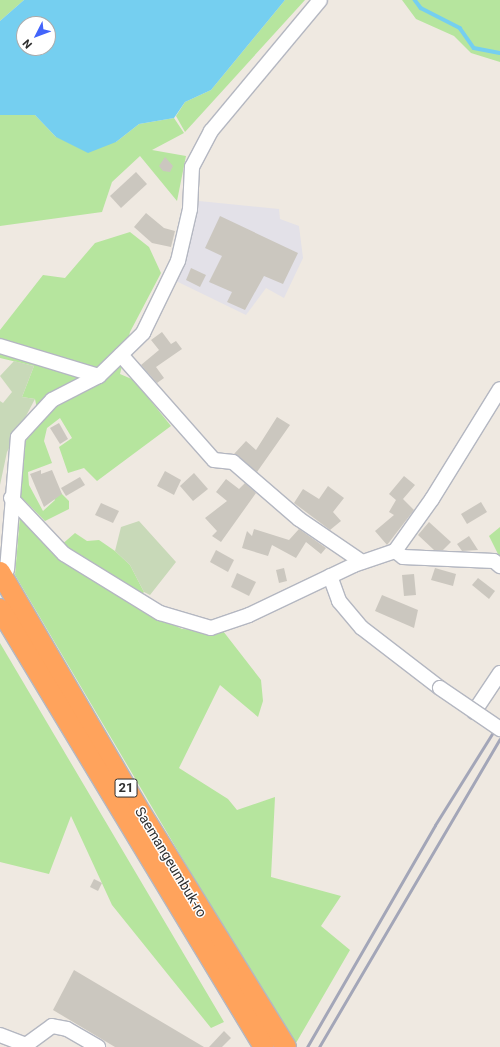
<!DOCTYPE html>
<html>
<head>
<meta charset="utf-8">
<style>
	body { margin:0 }
	#map { position:relative; width:500px; height:1047px; overflow:hidden; background:#efe9e1; font-family:Roboto,sans-serif }
	div>[style] { position:absolute }
	[style*='--x'] { left:calc(var(--x)*1px); top:calc(var(--y)*1px); width:calc(var(--w)*1px); rotate:calc(var(--a)*1deg) }
	.industrial>* { inset:0; background:#e3e1e8 }
	.green>* { inset:0; background:#b6e59e }
	.cemetery>* { inset:0; background:#c8d9b8 }
	.water>* { inset:0; background:#75cff0 }
	.stream>* { height:3.5px; margin:-1.75px; padding:0 1.75px; transform-origin:1.75px; border-radius:1.75px; background:#75cff0 }
	.building>* { inset:0; background:#cbc7bf }
	.roads { filter:drop-shadow(1px 0 #b4b7c1) drop-shadow(-1px 0 #b4b7c1) drop-shadow(0 1px #b4b7c1) drop-shadow(0 -1px #b4b7c1) }
	.minor>* { height:14px; margin:-7px; padding:0 7px; transform-origin:7px; border-radius:7px; background:#fff }
	.highway>* { height:20px; margin:-10px; padding:0 10px; transform-origin:10px; border-radius:10px; background:#ffa35c }
	.rail>* { height:3px; margin:-1.5px; padding:0 1.5px; transform-origin:1.5px; border-radius:1.5px; background:#a3a6b8 }
	.bridges { filter:drop-shadow(1px 0 #b4b7c1) drop-shadow(-1px 0 #b4b7c1) drop-shadow(0 1px #b4b7c1) drop-shadow(0 -1px #b4b7c1) }
	.minor-bridge>* { height:14px; margin:-7px; padding:0 7px; transform-origin:7px; border-radius:7px; background:#fff }
	span { translate:-50% -50%; white-space:nowrap; text-align:center; line-height:1.15; -webkit-text-stroke:3px #fff; paint-order:stroke }
	.shield-label span { padding:1px 3px; background:#fff; border:1px solid; border-radius:3px; -webkit-text-stroke-width:0 }
	.shield-label { font-size:13px; color:#2e2e2e; font-weight:700 }
	.street-label { font-size:14px; color:#2e2e2e }
	.north { position:absolute; left:16px; top:16px; width:40px; height:40px; box-sizing:border-box; background:#fff; border:1px solid #ababab; border-radius:50%; rotate:228deg; font-size:11px; font-weight:700; line-height:16px; text-align:center; color:#2e2e2e }
	.north::after { content:''; display:block; margin:auto; width:14px; height:18px; background:#4264fb; clip-path:polygon(50% 0,100% 100%,50% 72%,0 100%) }
</style>
</head>
<body>
<div id="map">
	<div class="industrial">
		<i style="clip-path:polygon(199px 201px,279px 209px,280px 219px,299px 226px,303px 258px,284px 298px,266px 288px,246px 315px,174px 280px)"></i>
	</div>
	<div class="green">
		<i style="clip-path:polygon(0 0,24px 0,0 21px)"></i>
		<i style="clip-path:polygon(285px 0,305px 0,185px 132px,176px 116px,185px 102px,211px 90px)"></i>
		<i style="clip-path:polygon(402px 0,500px 0,500px 62px,471px 53px,454px 36px,416px 19px)"></i>
		<i style="clip-path:polygon(0 115px,35px 115px,56px 137px,116px 142px,139px 124px,174px 118px,184px 133px,152px 150px,186px 156px,177px 201px,140px 156px,112px 182px,102px 212px,0 226px)"></i>
		<i style="clip-path:polygon(130px 232px,149px 247px,161px 273px,130px 332px,120px 374px,134px 380px,171px 426px,97px 481px,84px 468px,68px 473px,59px 447px,72px 438px,60px 418px,47px 428px,44px 441px,52px 463px,28px 472px,29px 485px,43px 511px,55px 500px,52px 495px,60px 492px,69px 501px,69px 509px,45px 521px,20px 496px,24px 443px,40px 424px,35px 399px,22px 397px,34px 366px,0 358px,0 330px,43px 275px,65px 278px,95px 243px)"></i>
		<i style="clip-path:polygon(20px 516px,52px 553px,75px 533px,87px 541px,99px 540px,115px 551px,130px 565px,144px 592px,132px 604px,182px 629px,223px 631px,261px 680px,263px 701px,258px 717px,220px 685px,179px 768px,228px 799px,237px 810px,275px 797px,271px 877px,341px 896px,321px 926px,350px 950px,296px 1043px,234px 946px,15px 575px)"></i>
		<i style="clip-path:polygon(500px 527px,500px 558px,489px 536px)"></i>
		<i style="clip-path:polygon(0 643px,224px 1022px,211px 1028px,112px 905px,71px 816px,49px 874px,0 862px)"></i>
	</div>
	<div class="cemetery">
		<i style="clip-path:polygon(14px 361px,34px 366px,22px 397px,35px 399px,7px 452px,0 485px,0 401px,3px 403px,12px 392px,0 376px)"></i>
		<i style="clip-path:polygon(139px 521px,176px 562px,150px 595px,144px 592px,130px 565px,115px 551px,121px 527px)"></i>
	</div>
	<div class="water">
		<i style="clip-path:polygon(evenodd,24px 0,285px 0,211px 90px,185px 102px,174px 118px,139px 124px,116px 142px,88px 153px,56px 137px,35px 115px,0 115px,0 21px,24px 0,24px 24px,48px 24px,48px 48px,24px 48px,24px 24px)"></i>
	</div>
	<div class="stream">
		<i style="--x:415;--y:0;--w:10;--a:53"></i>
		<i style="--x:421;--y:8;--w:44;--a:27.1"></i>
		<i style="--x:460;--y:28;--w:24;--a:55"></i>
		<i style="--x:474;--y:48;--w:26;--a:11"></i>
	</div>
	<div class="building">
		<i style="clip-path:polygon(165px 157px,173px 166px,170px 172px,163px 171px,159px 166px)"></i>
		<i style="clip-path:polygon(136px 172px,147px 184px,121px 208px,110px 196px)"></i>
		<i style="clip-path:polygon(146px 213px,164px 228px,175px 231px,171px 247px,152px 243px,134px 227px)"></i>
		<i style="clip-path:polygon(220px 216px,298px 253px,283px 284px,264px 276px,245px 310px,227px 302px,232px 292px,209px 282px,222px 256px,205px 248px)"></i>
		<i style="clip-path:polygon(191px 268px,206px 275px,200px 287px,186px 280px)"></i>
		<i style="clip-path:polygon(162px 332px,171px 344px,176px 341px,182px 349px,156px 367px,164px 378px,157px 383px,141px 365px,159px 350px,151px 340px)"></i>
		<i style="clip-path:polygon(277px 417px,290px 425px,257px 472px,234px 454px,246px 441px,256px 450px)"></i>
		<i style="clip-path:polygon(59px 423px,68px 439px,60px 444px,50px 428px)"></i>
		<i style="clip-path:polygon(41px 470px,41px 474px,52px 470px,62px 494px,44px 507px,30px 474px)"></i>
		<i style="clip-path:polygon(165px 471px,181px 480px,174px 495px,157px 486px)"></i>
		<i style="clip-path:polygon(194px 473px,208px 489px,193px 501px,180px 486px)"></i>
		<i style="clip-path:polygon(404px 476px,415px 485px,403px 499px,414px 510px,387px 545px,375px 531px,394px 515px,389px 512px,396px 500px,389px 494px)"></i>
		<i style="clip-path:polygon(80px 477px,85px 485px,66px 496px,61px 488px)"></i>
		<i style="clip-path:polygon(226px 479px,239px 489px,245px 483px,256px 493px,221px 542px,212px 536px,217px 531px,205px 518px,227px 501px,216px 492px)"></i>
		<i style="clip-path:polygon(328px 486px,344px 498px,333px 512px,341px 521px,330px 530px,294px 503px,303px 489px,319px 499px)"></i>
		<i style="clip-path:polygon(481px 502px,487px 512px,467px 524px,461px 514px)"></i>
		<i style="clip-path:polygon(101px 503px,119px 511px,113px 523px,95px 515px)"></i>
		<i style="clip-path:polygon(429px 522px,451px 542px,443px 550px,434px 550px,418px 535px)"></i>
		<i style="clip-path:polygon(254px 529px,289px 540px,299px 529px,326px 548px,321px 554px,306px 542px,296px 558px,272px 545px,268px 556px,242px 548px,247px 531px,252px 536px)"></i>
		<i style="clip-path:polygon(469px 536px,478px 550px,462px 551px,457px 544px)"></i>
		<i style="clip-path:polygon(216px 550px,234px 560px,228px 572px,210px 562px)"></i>
		<i style="clip-path:polygon(284px 568px,287px 581px,279px 583px,276px 570px)"></i>
		<i style="clip-path:polygon(435px 568px,456px 574px,453px 586px,431px 580px)"></i>
		<i style="clip-path:polygon(237px 573px,256px 582px,249px 596px,231px 587px)"></i>
		<i style="clip-path:polygon(414px 574px,416px 595px,404px 596px,402px 575px)"></i>
		<i style="clip-path:polygon(478px 578px,495px 591px,489px 599px,472px 585px)"></i>
		<i style="clip-path:polygon(382px 595px,418px 610px,414px 628px,375px 611px)"></i>
		<i style="clip-path:polygon(94px 879px,102px 883px,98px 891px,90px 887px)"></i>
		<i style="clip-path:polygon(74px 970px,204px 1047px,115px 1047px,53px 1010px)"></i>
		<i style="clip-path:polygon(224px 1031px,231px 1038px,222px 1047px,209px 1047px)"></i>
	</div>
	<div class="roads">
		<div class="minor">
			<i style="--x:0;--y:346;--w:103;--a:16.9"></i>
			<i style="--x:121;--y:355;--w:140;--a:48.5"></i>
			<i style="--x:214;--y:460;--w:19;--a:6"></i>
			<i style="--x:233;--y:462;--w:87;--a:40.8"></i>
			<i style="--x:299;--y:519;--w:76;--a:34.3"></i>
			<i style="--x:11;--y:498;--w:77;--a:46.6"></i>
			<i style="--x:64;--y:554;--w:113;--a:31.6"></i>
			<i style="--x:160;--y:613;--w:53;--a:16.4"></i>
			<i style="--x:211;--y:628;--w:40;--a:-18.9"></i>
			<i style="--x:249;--y:615;--w:116;--a:-25.5"></i>
			<i style="--x:354;--y:565;--w:43;--a:-18.9"></i>
			<i style="--x:395;--y:551;--w:64;--a:-54.6"></i>
			<i style="--x:432;--y:499;--w:129;--a:-58.3"></i>
			<i style="--x:395;--y:551;--w:10;--a:37"></i>
			<i style="--x:403;--y:557;--w:91;--a:2.5"></i>
			<i style="--x:494;--y:561;--w:8;--a:40"></i>
			<i style="--x:7;--y:570;--w:133;--a:-85.3"></i>
			<i style="--x:18;--y:437;--w:50;--a:-47.4"></i>
			<i style="--x:52;--y:400;--w:53;--a:-27.1"></i>
			<i style="--x:99;--y:376;--w:62;--a:-44.3"></i>
			<i style="--x:143;--y:333;--w:80;--a:-64.1"></i>
			<i style="--x:178;--y:261;--w:53;--a:-77"></i>
			<i style="--x:190;--y:209;--w:42;--a:-87.3"></i>
			<i style="--x:192;--y:167;--w:41;--a:-62.2"></i>
			<i style="--x:211;--y:131;--w:170;--a:-50.2"></i>
			<i style="--x:330;--y:576;--w:27;--a:70"></i>
			<i style="--x:339;--y:601;--w:35;--a:50"></i>
			<i style="--x:362;--y:628;--w:98;--a:37.6"></i>
			<i style="--x:474;--y:712;--w:47;--a:-56.3"></i>
			<i style="--x:0;--y:1035;--w:28;--a:21"></i>
			<i style="--x:26;--y:1045;--w:32;--a:-36"></i>
			<i style="--x:52;--y:1026;--w:15;--a:11"></i>
			<i style="--x:67;--y:1029;--w:36;--a:30"></i>
		</div>
		<div class="highway">
			<i style="--x:0;--y:572;--w:279;--a:59.7"></i>
			<i style="--x:141;--y:813;--w:275;--a:58.2"></i>
			<i style="--x:0;--y:609;--w:511;--a:58.92"></i>
		</div>
	</div>
	<div class="rail">
		<i style="--x:307;--y:1047;--w:256;--a:-60"></i>
		<i style="--x:435;--y:825;--w:123;--a:-58"></i>
		<i style="--x:319;--y:1047;--w:357;--a:-59.6"></i>
	</div>
	<div class="bridges">
		<div class="minor-bridge">
			<i style="--x:440;--y:688;--w:73;--a:34.3"></i>
		</div>
	</div>
	<div class="shield-label">
		<span style="left:126px;top:788px">21</span>
	</div>
	<div class="street-label">
		<span style="left:171px;top:862px;rotate:59deg">Saemangeumbuk-ro</span>
	</div>
	<div class="north">N</div>
</div>
</body>
</html>
